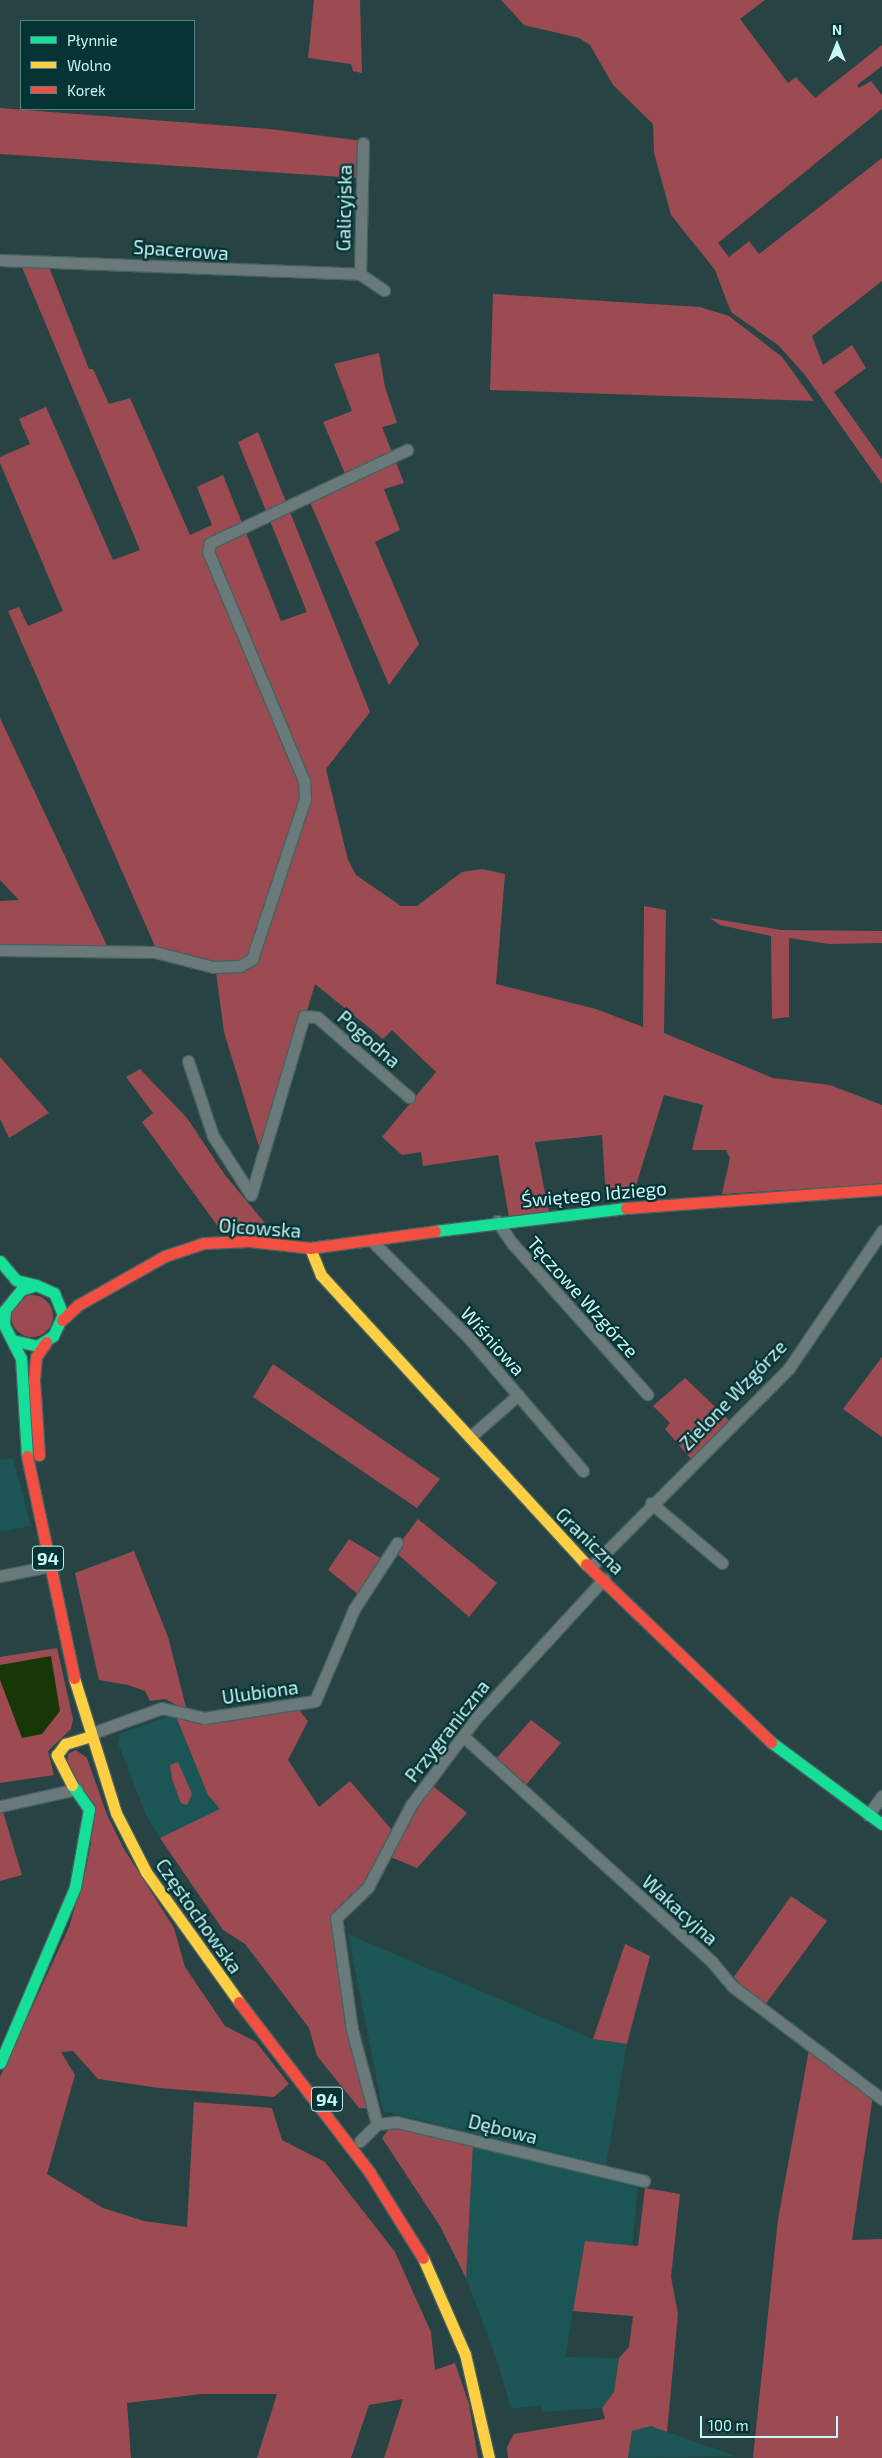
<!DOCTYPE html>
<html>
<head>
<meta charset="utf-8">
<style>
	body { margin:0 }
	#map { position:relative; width:882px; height:2458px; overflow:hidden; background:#274343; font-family:"Exo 2",sans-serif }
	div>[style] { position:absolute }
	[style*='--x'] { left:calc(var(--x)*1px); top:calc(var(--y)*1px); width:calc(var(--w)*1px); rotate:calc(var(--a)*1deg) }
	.built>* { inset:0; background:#1c5555 }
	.green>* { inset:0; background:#9c4b53 }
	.round { border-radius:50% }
	.water>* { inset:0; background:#173806 }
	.roads { filter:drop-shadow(1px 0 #476161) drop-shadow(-1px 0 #476161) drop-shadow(0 1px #476161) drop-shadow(0 -1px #476161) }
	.street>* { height:11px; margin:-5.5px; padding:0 5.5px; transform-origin:5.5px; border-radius:5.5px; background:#6a7a7a }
	.fast>* { height:11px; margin:-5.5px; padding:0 5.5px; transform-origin:5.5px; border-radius:5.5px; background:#16e098 }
	.slow>* { height:11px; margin:-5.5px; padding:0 5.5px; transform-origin:5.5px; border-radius:5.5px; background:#ffcf43 }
	.jam>* { height:11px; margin:-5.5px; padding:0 5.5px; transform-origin:5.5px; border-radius:5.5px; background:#f24e42 }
	span { translate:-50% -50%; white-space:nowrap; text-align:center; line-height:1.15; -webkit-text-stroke:4.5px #063334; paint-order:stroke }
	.shield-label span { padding:1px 4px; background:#063334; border:1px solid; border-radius:4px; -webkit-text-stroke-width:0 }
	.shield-label { font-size:18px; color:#c9f6f6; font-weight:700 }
	.street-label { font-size:19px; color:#c9f6f6 }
	.legend { position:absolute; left:20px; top:20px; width:175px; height:90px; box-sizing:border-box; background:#063334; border:1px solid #548182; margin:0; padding:6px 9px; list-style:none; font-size:15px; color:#c9f6f6 }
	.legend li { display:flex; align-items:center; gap:10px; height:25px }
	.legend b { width:25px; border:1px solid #548182 }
	.north { position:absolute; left:812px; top:20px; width:50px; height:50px; -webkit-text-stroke:4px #063334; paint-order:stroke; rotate:0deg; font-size:14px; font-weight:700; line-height:20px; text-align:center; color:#c9f6f6 }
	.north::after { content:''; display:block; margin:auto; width:18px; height:22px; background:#c9f6f6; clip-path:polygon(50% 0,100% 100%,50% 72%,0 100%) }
	.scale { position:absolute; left:700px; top:2416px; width:138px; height:22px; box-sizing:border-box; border:2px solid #c9f6f6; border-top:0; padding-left:6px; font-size:15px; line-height:18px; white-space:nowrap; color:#c9f6f6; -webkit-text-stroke:4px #063334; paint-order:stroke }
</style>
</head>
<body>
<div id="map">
	<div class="built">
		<i style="clip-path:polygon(13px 1458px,31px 1526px,0 1532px,0 1460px)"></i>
		<i style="clip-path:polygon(175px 1714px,208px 1795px,221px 1809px,160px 1838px,146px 1815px,118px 1743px,120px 1734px)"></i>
		<i style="clip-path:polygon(348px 1934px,593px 2039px,627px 2044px,606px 2165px,383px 2111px)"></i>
		<i style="clip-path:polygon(473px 2145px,638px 2186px,632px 2249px,585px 2241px,565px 2357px,619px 2358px,614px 2392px,602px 2408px,542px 2412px,541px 2405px,511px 2409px,497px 2360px,466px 2278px)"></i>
		<i style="clip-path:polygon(651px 2426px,735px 2456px,628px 2458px,632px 2431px)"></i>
	</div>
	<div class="green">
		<i style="clip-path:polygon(314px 0,360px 0,362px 73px,353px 71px,351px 64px,308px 58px)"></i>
		<i style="clip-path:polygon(501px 0,765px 0,740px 19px,788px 83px,796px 77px,815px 98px,882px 45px,882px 66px,857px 85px,859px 88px,871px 81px,882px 95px,882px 109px,718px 243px,729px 257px,749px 241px,759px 254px,882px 158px,882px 281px,812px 336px,823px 365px,852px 345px,866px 368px,834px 392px,882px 459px,882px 484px,805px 375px,778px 345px,731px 312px,715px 270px,671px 215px,654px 153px,653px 124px,613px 85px,590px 45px,579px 38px,524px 25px)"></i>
		<i style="clip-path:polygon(0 108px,270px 129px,362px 141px,356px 178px,0 154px)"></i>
		<i style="clip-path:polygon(21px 265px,49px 267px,89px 369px,93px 369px,109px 404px,130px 398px,190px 535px,212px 525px,197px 487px,223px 475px,281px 621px,307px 612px,238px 442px,258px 432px,370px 712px,326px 769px,348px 860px,356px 875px,401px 906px,417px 906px,462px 872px,482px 869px,505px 874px,496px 984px,596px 1009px,643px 1027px,644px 906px,666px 910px,664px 1033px,773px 1078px,830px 1085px,882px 1105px,882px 1184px,722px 1194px,730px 1158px,726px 1150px,692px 1150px,703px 1105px,664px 1095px,632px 1198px,606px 1198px,602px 1135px,535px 1142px,549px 1212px,509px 1217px,498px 1155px,423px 1166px,421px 1152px,402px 1155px,382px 1137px,436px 1072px,392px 1030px,383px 1039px,315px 984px,263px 1160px,224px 1032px,215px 965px,157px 951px,8px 611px,19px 607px,28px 626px,63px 611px,0 463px,0 457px,30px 444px,19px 419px,46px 407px,113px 560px,140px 550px)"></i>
		<i style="clip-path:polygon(493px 294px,700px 307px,729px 316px,782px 357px,814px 401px,490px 390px)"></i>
		<i style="clip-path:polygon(379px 353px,385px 387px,397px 423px,382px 427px,404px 483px,384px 489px,400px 530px,375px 542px,419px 644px,389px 685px,306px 493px,346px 476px,323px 422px,352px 411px,334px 364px)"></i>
		<i style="clip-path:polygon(0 718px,109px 950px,0 946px,0 901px,19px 900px,0 880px)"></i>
		<i style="clip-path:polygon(710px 918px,781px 930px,882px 931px,882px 943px,829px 944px,789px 938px,789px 1017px,772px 1019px,771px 936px,720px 925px)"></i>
		<i style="clip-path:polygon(0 1057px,49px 1113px,9px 1138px,0 1119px)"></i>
		<i style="clip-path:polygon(140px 1069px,187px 1118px,225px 1175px,265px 1223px,269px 1236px,222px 1232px,142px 1122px,153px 1113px,126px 1077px)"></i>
		<i class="round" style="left:11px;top:1295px;width:42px;height:42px"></i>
		<i style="clip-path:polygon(882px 1357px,882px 1437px,843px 1409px)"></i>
		<i style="clip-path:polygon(273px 1364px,440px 1479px,417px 1508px,253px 1397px)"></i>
		<i style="clip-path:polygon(685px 1378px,729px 1420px,691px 1459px,665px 1429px,670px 1423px,653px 1406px)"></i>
		<i style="clip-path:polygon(418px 1519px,497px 1583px,469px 1617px,394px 1551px)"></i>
		<i style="clip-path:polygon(349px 1539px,382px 1559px,358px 1594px,328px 1570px)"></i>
		<i style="clip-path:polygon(134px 1551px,168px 1637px,187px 1711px,165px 1699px,150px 1701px,145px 1691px,128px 1685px,99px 1680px,75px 1573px)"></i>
		<i style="clip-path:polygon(57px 1648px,73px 1719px,71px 1729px,48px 1751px,54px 1775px,0 1783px,0 1657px)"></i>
		<i style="clip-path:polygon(299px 1710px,308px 1721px,288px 1760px,319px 1807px,350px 1781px,397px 1836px,425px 1791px,434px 1787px,467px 1813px,417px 1868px,388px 1856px,372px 1886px,331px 1918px,347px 2035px,376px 2109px,359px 2108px,317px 2056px,309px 2028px,245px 1944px,223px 1930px,160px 1838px,220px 1809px,208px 1795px,175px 1714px,203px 1722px)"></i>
		<i style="clip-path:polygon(531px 1720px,561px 1743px,525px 1786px,497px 1758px)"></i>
		<i style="clip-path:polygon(76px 1750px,87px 1758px,107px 1815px,124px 1849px,174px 1928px,185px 1967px,225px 2026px,256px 2042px,289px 2084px,274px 2097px,159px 2088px,98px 2079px,73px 2051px,61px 2052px,75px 2075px,47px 2174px,103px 2208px,144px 2221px,187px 2227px,194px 2102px,272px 2108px,282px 2140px,325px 2162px,395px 2252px,431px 2332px,435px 2370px,455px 2363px,469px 2404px,478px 2458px,384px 2458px,403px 2399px,369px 2405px,351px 2458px,257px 2458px,277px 2394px,201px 2394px,127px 2403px,131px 2458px,0 2458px,0 2077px,69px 1927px,86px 1869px,91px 1842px,67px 1763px,68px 1754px)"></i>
		<i style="clip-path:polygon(178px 1762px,192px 1794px,187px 1805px,181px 1803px,172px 1779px,170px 1765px)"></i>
		<i style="clip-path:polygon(0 1802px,22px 1875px,0 1881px)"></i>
		<i style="clip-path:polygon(791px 1896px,827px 1921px,762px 2009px,734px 1977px)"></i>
		<i style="clip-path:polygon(625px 1944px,650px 1956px,627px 2044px,593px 2039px)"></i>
		<i style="clip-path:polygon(809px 2050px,873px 2095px,852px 2240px,882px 2239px,882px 2458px,753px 2458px,778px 2219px)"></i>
		<i style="clip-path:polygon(399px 2127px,473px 2145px,466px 2278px,440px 2226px,382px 2138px,389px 2129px)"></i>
		<i style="clip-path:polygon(645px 2188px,680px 2194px,671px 2277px,678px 2314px,667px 2432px,651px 2426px,632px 2431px,628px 2458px,508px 2458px,507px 2447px,514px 2434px,605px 2419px,602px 2408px,614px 2392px,619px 2358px,629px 2347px,633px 2316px,573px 2311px,585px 2241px,638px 2246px)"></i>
	</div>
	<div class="water">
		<i style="clip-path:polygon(51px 1656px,60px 1711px,42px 1734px,22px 1738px,0 1680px,0 1665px)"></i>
	</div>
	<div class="roads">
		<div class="street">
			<i style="--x:0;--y:260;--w:360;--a:2.2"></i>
			<i style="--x:360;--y:274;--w:29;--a:34"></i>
			<i style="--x:360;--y:274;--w:131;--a:-88.7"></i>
			<i style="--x:0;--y:950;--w:155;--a:0.7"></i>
			<i style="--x:155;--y:952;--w:60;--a:14.5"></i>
			<i style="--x:213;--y:967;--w:27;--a:-2"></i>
			<i style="--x:240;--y:966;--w:14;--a:-30"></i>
			<i style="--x:252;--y:959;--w:169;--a:-71.7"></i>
			<i style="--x:305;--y:799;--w:18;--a:-93"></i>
			<i style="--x:304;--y:781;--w:248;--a:-112.7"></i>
			<i style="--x:208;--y:552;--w:9;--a:-77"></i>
			<i style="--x:210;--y:543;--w:218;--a:-25.3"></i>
			<i style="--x:188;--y:1061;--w:79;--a:71.6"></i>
			<i style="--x:213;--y:1136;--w:70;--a:57.2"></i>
			<i style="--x:251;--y:1195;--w:187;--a:-73.5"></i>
			<i style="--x:304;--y:1016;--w:13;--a:4"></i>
			<i style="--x:317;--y:1017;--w:122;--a:41"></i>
			<i style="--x:497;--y:1221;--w:27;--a:56"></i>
			<i style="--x:512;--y:1243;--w:203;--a:48.2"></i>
			<i style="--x:371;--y:1240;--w:136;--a:45"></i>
			<i style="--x:467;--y:1336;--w:178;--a:49.3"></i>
			<i style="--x:470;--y:1437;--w:64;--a:-41.2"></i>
			<i style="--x:651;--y:1503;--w:93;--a:40.2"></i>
			<i style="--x:591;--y:1567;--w:281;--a:-45.1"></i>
			<i style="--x:789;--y:1368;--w:166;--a:-55.8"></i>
			<i style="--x:0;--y:1576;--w:51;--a:-11.3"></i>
			<i style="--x:98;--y:1731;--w:68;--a:-19.8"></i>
			<i style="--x:162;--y:1708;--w:43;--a:13.4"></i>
			<i style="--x:204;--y:1718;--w:112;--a:-8.7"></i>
			<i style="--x:315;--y:1701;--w:100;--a:-67"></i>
			<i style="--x:354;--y:1609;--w:79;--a:-56.9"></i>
			<i style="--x:463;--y:1736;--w:336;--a:42.2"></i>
			<i style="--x:712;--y:1962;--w:31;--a:50"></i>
			<i style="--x:732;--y:1986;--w:188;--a:37"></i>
			<i style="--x:1;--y:1806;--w:78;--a:-12.6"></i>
			<i style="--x:868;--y:1815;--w:24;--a:-54"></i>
			<i style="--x:377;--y:2124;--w:97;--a:-104.9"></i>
			<i style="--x:352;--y:2030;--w:113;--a:-98.1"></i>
			<i style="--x:336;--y:1918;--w:45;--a:-44.1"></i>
			<i style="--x:368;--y:1887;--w:93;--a:-62.3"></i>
			<i style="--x:411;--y:1805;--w:109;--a:-53.2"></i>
			<i style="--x:476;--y:1718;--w:189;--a:-47.4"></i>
			<i style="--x:360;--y:2141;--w:24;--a:-45"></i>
			<i style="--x:377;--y:2124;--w:20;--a:-6"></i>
			<i style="--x:397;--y:2122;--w:254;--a:13.4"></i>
		</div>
		<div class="fast">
			<i style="--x:435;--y:1231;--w:192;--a:-6.9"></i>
			<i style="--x:0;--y:1261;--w:25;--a:50"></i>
			<i style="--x:16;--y:1280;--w:21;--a:14"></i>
			<i style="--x:12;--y:1340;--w:26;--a:13"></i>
			<i style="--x:37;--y:1346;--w:19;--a:-32"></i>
			<i style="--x:53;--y:1336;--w:23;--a:-65"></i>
			<i style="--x:63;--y:1315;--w:24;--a:-112"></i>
			<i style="--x:54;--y:1293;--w:20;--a:-156"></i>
			<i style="--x:36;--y:1285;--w:16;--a:162"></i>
			<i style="--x:21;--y:1290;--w:26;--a:129"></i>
			<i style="--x:5;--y:1310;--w:15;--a:94"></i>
			<i style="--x:4;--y:1325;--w:37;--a:63"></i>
			<i style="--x:21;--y:1358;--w:98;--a:86.5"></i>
			<i style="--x:771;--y:1742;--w:138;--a:36.5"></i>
			<i style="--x:0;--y:2063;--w:191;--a:-66.9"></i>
			<i style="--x:75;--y:1887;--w:79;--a:-79.8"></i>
			<i style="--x:89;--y:1809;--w:29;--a:-125"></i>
		</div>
		<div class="slow">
			<i style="--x:310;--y:1248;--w:29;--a:68"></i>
			<i style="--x:321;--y:1275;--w:392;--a:47.5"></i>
			<i style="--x:74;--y:1678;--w:141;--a:72.7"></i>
			<i style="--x:116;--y:1813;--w:66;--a:63"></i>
			<i style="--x:146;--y:1872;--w:160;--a:54.4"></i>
			<i style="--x:72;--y:1785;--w:34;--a:-117"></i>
			<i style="--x:57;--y:1755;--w:14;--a:-54"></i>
			<i style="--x:65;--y:1744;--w:24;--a:-17"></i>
			<i style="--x:423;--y:2258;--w:105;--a:66.4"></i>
			<i style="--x:465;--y:2354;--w:107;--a:77"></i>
		</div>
		<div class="jam">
			<i style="--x:626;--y:1208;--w:257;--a:-4.2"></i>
			<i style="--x:62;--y:1320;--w:22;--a:-43"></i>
			<i style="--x:78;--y:1305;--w:100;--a:-29.4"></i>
			<i style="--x:165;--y:1256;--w:41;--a:-18.4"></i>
			<i style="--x:204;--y:1243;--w:45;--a:-2.5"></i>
			<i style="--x:249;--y:1241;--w:61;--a:6.5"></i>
			<i style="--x:310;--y:1248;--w:126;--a:-7.7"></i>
			<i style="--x:39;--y:1455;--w:75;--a:-93.8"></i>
			<i style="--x:34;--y:1380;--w:23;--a:-85"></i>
			<i style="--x:36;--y:1357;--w:18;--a:-56"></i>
			<i style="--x:27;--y:1456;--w:227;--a:78"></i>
			<i style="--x:586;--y:1564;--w:257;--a:43.9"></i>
			<i style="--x:239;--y:2002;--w:215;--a:52.5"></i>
			<i style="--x:370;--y:2173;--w:100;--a:58.1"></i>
		</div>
	</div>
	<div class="shield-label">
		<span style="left:48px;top:1558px">94</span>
		<span style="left:327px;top:2099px">94</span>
	</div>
	<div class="street-label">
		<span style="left:344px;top:208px;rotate:-89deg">Galicyjska</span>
		<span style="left:181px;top:250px;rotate:4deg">Spacerowa</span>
		<span style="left:369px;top:1039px;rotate:41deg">Pogodna</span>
		<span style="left:594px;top:1194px;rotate:-5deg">Świętego Idziego</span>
		<span style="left:260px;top:1228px;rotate:4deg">Ojcowska</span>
		<span style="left:583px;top:1297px;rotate:48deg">Tęczowe Wzgórze</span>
		<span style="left:493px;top:1341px;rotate:48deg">Wiśniowa</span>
		<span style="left:733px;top:1395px;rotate:-46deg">Zielone Wzgórze</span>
		<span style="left:590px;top:1541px;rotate:44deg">Graniczna</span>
		<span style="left:260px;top:1692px;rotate:-8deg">Ulubiona</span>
		<span style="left:447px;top:1731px;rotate:-52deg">Przygraniczna</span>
		<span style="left:680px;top:1910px;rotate:42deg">Wakacyjna</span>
		<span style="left:199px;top:1916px;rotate:55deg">Częstochowska</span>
		<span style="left:503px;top:2129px;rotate:14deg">Dębowa</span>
	</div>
	<ul class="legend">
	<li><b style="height:6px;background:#16e098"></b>Płynnie</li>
	<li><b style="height:6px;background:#ffcf43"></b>Wolno</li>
	<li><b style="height:6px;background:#f24e42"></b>Korek</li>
	</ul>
	<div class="north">N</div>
	<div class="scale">100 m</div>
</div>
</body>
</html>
